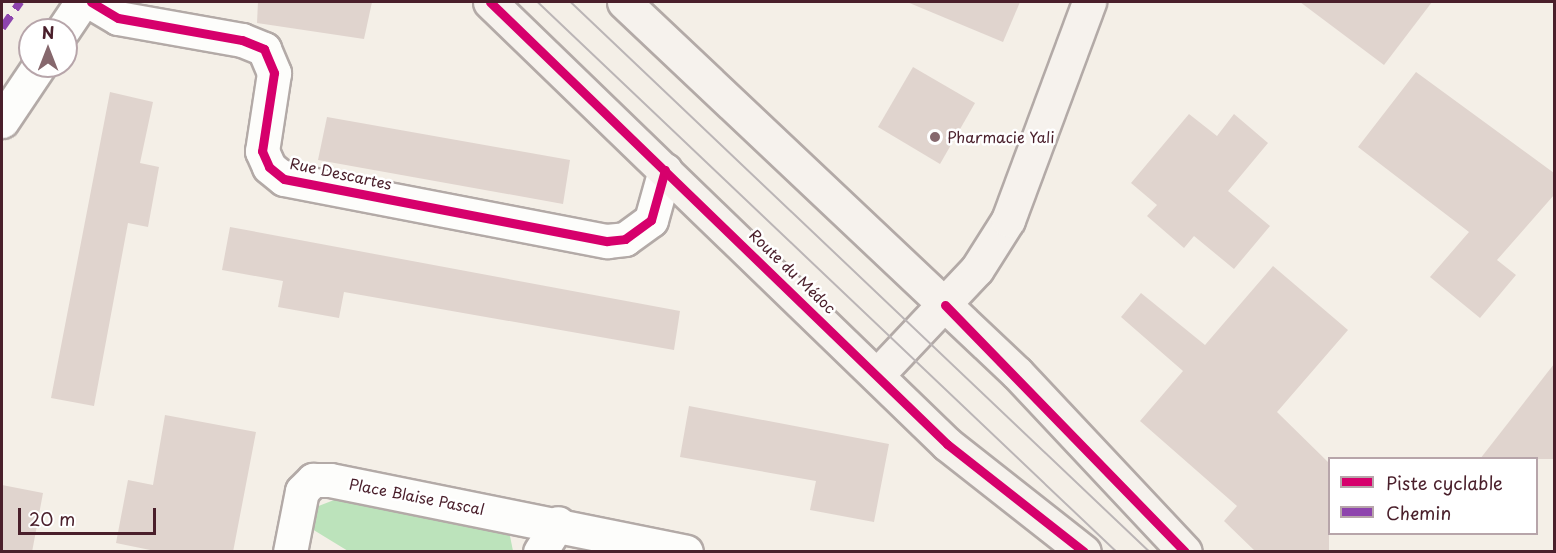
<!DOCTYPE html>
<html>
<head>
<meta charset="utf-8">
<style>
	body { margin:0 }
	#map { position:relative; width:1556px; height:553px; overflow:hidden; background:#f4efe7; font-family:"Playpen Sans",sans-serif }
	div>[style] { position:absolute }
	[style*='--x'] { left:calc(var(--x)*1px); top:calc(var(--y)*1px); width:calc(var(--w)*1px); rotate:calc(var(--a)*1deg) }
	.green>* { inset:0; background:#bce3bb }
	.building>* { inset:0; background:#e0d4ce }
	.roads { filter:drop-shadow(2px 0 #b3aaa7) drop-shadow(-2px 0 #b3aaa7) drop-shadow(0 2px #b3aaa7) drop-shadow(0 -2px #b3aaa7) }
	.minor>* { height:33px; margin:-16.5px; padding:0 16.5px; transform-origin:16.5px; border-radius:16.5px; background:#fdfdfb }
	.tertiary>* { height:33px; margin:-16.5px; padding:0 16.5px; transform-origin:16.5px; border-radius:16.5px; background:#fdfdfb }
	.secondary>* { height:33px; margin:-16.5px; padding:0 16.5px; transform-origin:16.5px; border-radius:16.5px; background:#f6f2ed }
	.tram>* { height:1.5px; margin:-0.75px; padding:0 0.75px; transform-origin:0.75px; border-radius:0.75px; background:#bbb5b6 }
	.quiet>* { height:8px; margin-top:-4px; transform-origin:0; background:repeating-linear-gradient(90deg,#8e44ad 0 15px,transparent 0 23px) }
	.cycleway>* { height:9px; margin:-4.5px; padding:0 4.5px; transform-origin:4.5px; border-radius:4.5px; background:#d6006c }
	.dots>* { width:16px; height:16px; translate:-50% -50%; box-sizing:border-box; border:3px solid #fff; border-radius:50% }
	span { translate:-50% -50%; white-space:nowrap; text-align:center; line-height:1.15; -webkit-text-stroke:5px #fff; paint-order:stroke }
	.poi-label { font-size:15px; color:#4a1f2b }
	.left { translate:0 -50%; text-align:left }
	.street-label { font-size:15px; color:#4a1f2b }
	.frame { position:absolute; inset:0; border:3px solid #4a1f2b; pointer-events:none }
	.legend { position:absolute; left:1328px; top:457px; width:210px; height:78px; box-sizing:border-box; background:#fff; border:2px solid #b7a5aa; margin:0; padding:8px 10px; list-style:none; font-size:18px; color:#4a1f2b }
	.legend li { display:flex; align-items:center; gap:12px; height:30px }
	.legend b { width:30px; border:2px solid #b7a5aa }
	.north { position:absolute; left:18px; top:18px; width:60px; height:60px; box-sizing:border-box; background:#fff; border:2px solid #b7a5aa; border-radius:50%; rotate:0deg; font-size:16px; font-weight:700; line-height:24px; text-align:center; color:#4a1f2b }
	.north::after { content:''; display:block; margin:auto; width:21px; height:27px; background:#86686d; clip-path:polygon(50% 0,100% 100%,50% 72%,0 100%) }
	.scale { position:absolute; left:18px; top:508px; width:138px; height:27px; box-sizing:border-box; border:3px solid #4a1f2b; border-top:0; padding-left:8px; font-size:18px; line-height:21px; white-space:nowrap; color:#4a1f2b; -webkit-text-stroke:4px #fff; paint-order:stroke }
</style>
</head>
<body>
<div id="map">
	<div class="green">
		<i style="clip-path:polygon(334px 500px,502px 532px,510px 536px,513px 551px,348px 551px,312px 529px,316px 507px)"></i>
	</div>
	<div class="building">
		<i style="clip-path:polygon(258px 2px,372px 2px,364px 39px,257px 23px)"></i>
		<i style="clip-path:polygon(907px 2px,1020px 2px,1003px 42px)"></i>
		<i style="clip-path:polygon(1300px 2px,1432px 2px,1384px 65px)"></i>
		<i style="clip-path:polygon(913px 67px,975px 103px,940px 164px,878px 127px)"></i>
		<i style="clip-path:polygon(1416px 72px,1554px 173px,1554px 195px,1497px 260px,1516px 275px,1480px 318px,1430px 277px,1469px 232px,1358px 147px)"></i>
		<i style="clip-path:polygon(110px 92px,153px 102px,140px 163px,159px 167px,148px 227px,128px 223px,94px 406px,51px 398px)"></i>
		<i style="clip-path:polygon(1189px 114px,1217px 136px,1234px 114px,1268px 143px,1228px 191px,1270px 226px,1234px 269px,1194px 236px,1184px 248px,1147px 216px,1157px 205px,1131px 183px)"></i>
		<i style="clip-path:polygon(327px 117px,570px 160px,563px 204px,318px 160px)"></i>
		<i style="clip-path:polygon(230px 227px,680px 311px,674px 350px,344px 292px,339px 318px,278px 307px,283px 281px,222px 270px)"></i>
		<i style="clip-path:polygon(1273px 266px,1348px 330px,1277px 412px,1329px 463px,1329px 552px,1256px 552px,1224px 521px,1237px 506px,1140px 421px,1183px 371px,1121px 317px,1141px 293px,1205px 345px)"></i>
		<i style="clip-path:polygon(1554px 364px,1554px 459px,1480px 459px)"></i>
		<i style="clip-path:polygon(689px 406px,889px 444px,874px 522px,810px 510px,816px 481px,680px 457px)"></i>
		<i style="clip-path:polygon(165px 415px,256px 432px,233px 552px,160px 552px,116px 543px,128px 480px,153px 485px)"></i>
		<i style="clip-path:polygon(2px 485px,43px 493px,32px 552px,2px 552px)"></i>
	</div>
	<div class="roads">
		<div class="minor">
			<i style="--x:91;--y:2;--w:31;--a:31"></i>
			<i style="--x:118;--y:18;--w:126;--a:10.1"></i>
			<i style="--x:242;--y:40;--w:24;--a:22"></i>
			<i style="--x:264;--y:49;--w:26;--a:67"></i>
			<i style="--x:274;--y:73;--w:79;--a:98.7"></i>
			<i style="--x:262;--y:151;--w:17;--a:66"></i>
			<i style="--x:269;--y:167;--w:19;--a:39"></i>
			<i style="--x:284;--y:179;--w:329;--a:10.9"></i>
			<i style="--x:607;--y:241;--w:18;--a:-6"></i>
			<i style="--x:625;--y:239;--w:32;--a:-36"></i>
			<i style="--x:651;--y:220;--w:52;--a:-74.4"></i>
			<i style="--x:290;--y:552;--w:62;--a:-78.9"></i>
			<i style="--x:302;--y:491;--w:16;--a:-45"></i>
			<i style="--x:313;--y:480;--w:17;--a:0"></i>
			<i style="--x:330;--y:480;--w:363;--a:11.4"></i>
			<i style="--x:540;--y:552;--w:34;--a:-58"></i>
		</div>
		<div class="tertiary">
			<i style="--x:63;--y:30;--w:34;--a:-56"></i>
			<i style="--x:2;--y:121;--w:66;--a:-56.1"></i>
		</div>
		<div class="secondary">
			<i style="--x:490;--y:2;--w:636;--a:44.04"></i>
			<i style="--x:947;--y:444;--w:174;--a:38.2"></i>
			<i style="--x:624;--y:2;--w:540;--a:43.35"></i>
			<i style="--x:1017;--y:373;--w:245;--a:46.8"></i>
			<i style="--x:878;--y:374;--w:144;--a:-46.7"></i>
			<i style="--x:977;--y:269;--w:58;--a:-57.7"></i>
			<i style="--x:1008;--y:220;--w:233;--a:-69.6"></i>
		</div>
	</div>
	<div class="tram">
		<i style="--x:538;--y:2;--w:799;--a:43.53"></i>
		<i style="--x:571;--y:2;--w:799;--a:43.53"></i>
	</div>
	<div class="quiet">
		<i style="--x:2;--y:28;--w:32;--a:-55"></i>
	</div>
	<div class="cycleway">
		<i style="--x:91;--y:2;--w:31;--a:31"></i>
		<i style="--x:118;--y:18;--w:126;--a:10.1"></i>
		<i style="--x:242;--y:40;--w:24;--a:22"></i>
		<i style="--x:264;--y:49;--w:26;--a:67"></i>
		<i style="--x:274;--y:73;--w:79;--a:98.7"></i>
		<i style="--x:262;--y:151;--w:17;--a:66"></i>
		<i style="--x:269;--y:167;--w:19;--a:39"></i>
		<i style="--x:284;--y:179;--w:329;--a:10.9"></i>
		<i style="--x:607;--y:241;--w:18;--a:-6"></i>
		<i style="--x:625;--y:239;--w:32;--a:-36"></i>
		<i style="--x:651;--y:220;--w:52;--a:-74.4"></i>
		<i style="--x:490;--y:2;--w:636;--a:44.04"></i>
		<i style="--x:947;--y:444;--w:174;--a:38.2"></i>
		<i style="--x:945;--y:305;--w:344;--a:45.8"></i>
	</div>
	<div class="dots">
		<i style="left:935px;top:137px;background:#86686d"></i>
	</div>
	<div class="poi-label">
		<span class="left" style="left:947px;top:137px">Pharmacie Yali</span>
	</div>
	<div class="street-label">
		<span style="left:341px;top:173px;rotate:12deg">Rue Descartes</span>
		<span style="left:793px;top:271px;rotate:44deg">Route du Médoc</span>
		<span style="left:417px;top:496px;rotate:11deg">Place Blaise Pascal</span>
	</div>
	<div class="frame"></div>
	<ul class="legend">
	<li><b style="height:8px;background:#d6006c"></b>Piste cyclable</li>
	<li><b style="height:8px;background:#8e44ad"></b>Chemin</li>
	</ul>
	<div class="north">N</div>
	<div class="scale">20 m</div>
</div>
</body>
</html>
